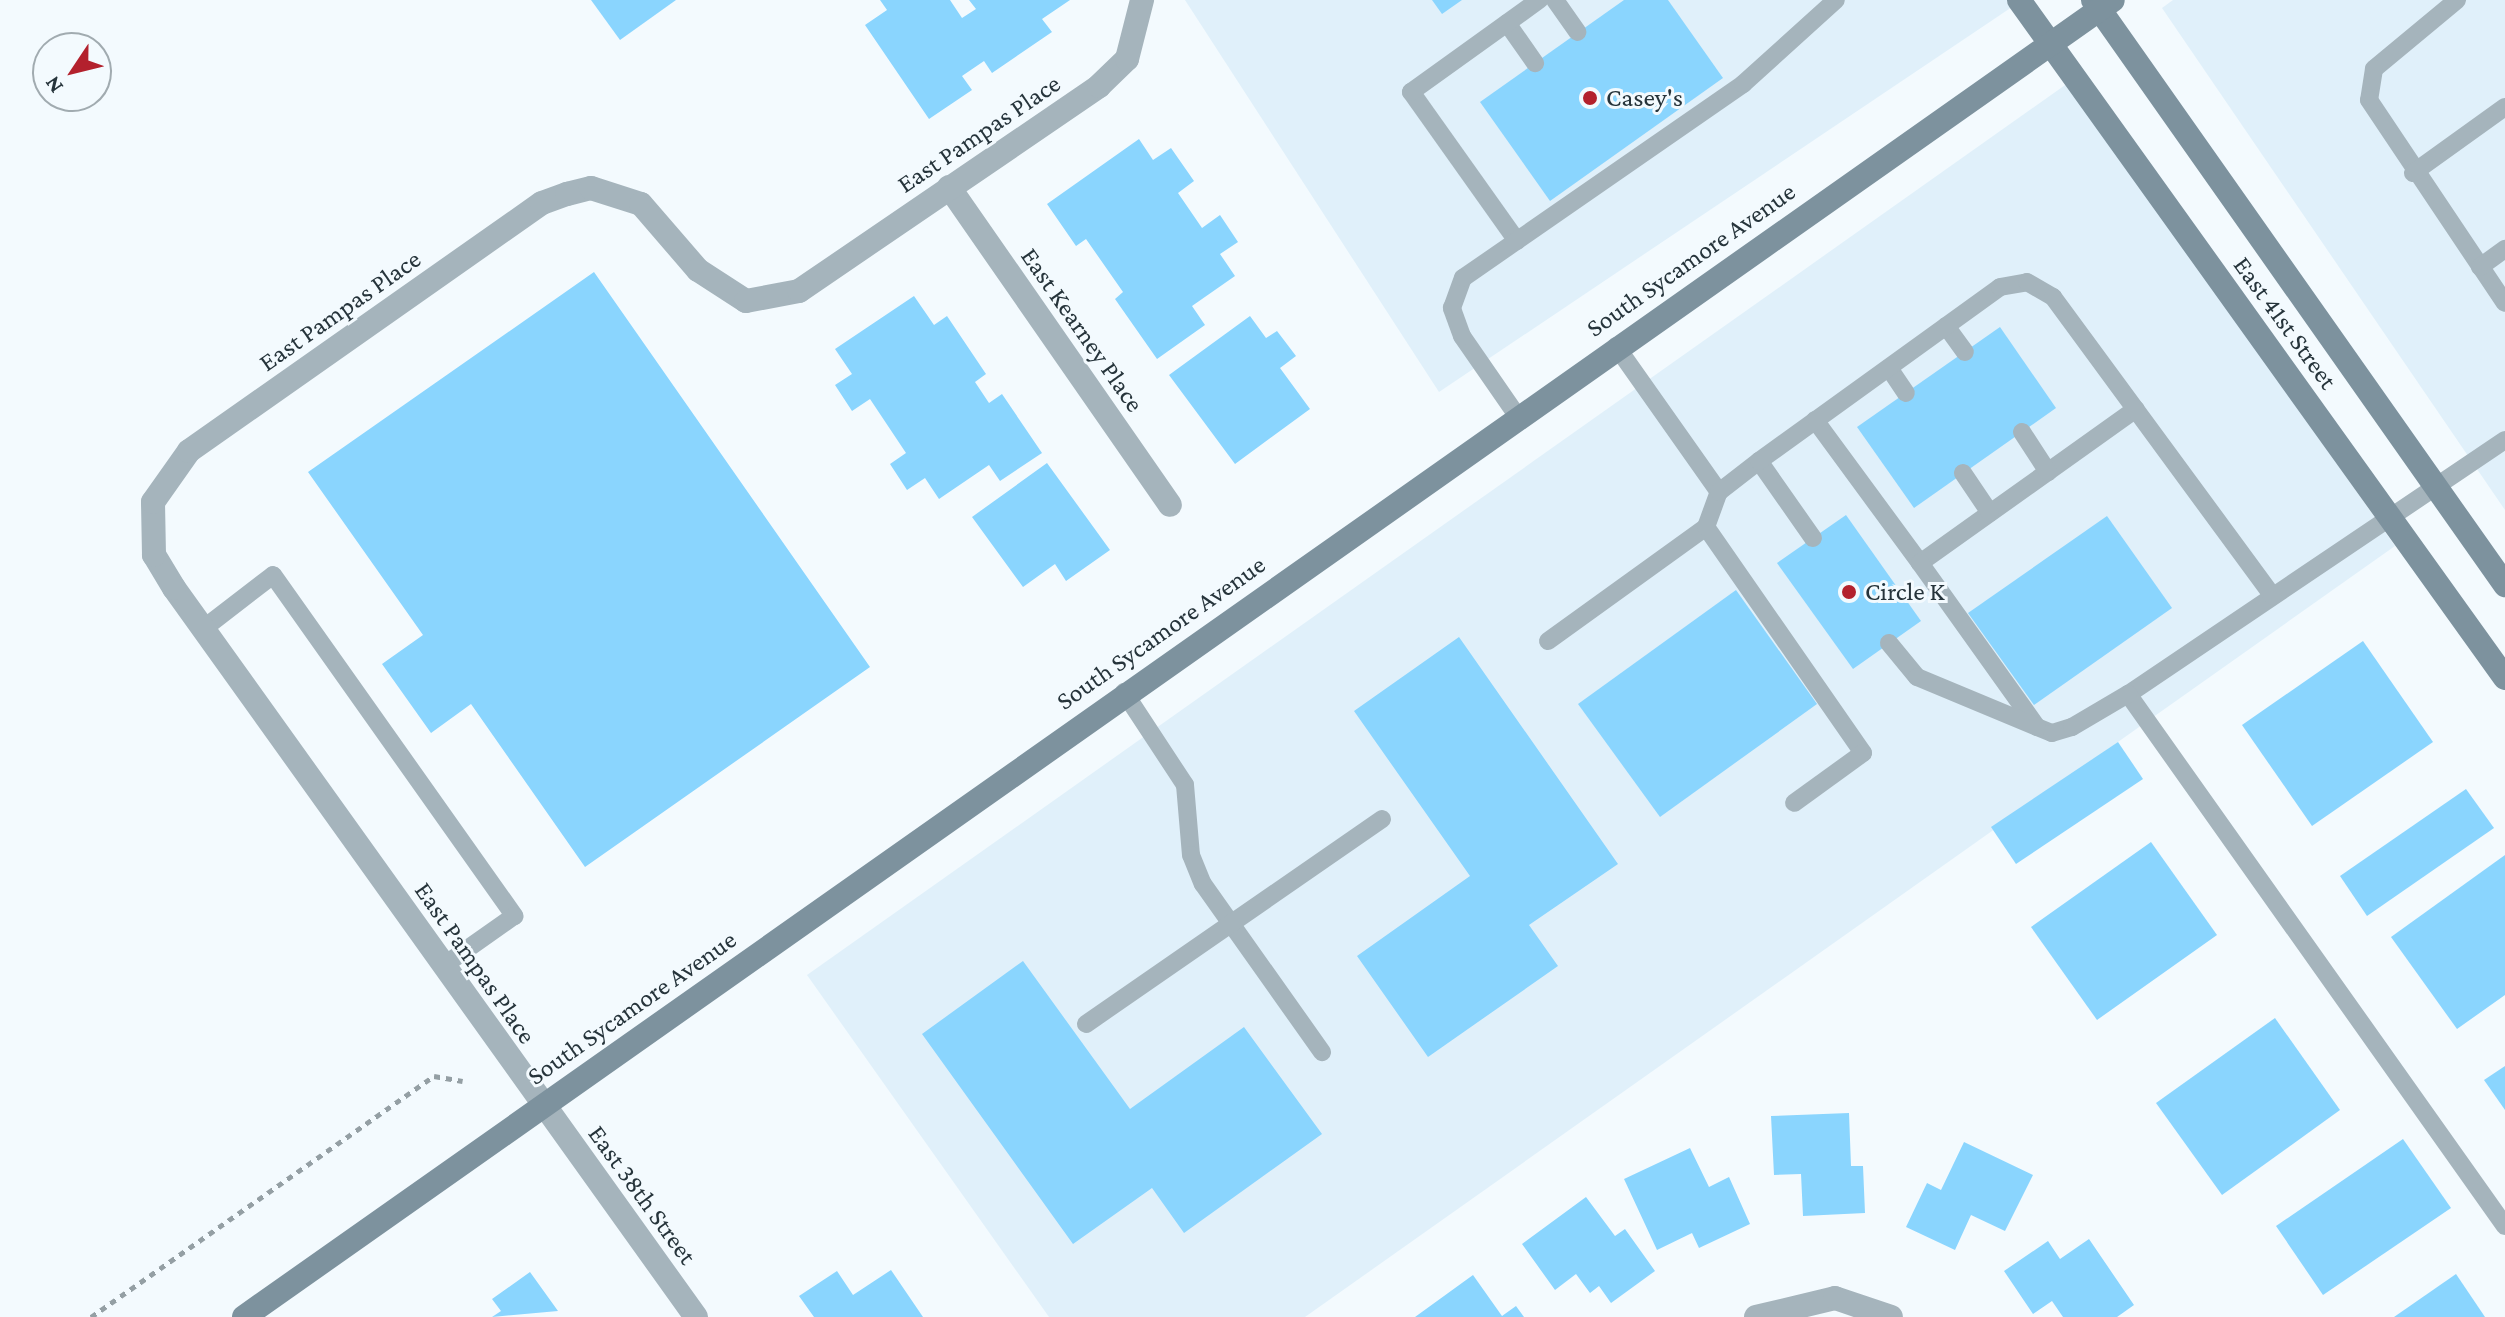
<!DOCTYPE html>
<html>
<head>
<meta charset="utf-8">
<style>
	body { margin:0 }
	#map { position:relative; width:2505px; height:1317px; overflow:hidden; background:#f3fafe; font-family:"Crimson Pro",serif }
	div>[style] { position:absolute }
	[style*='--x'] { left:calc(var(--x)*1px); top:calc(var(--y)*1px); width:calc(var(--w)*1px); rotate:calc(var(--a)*1deg) }
	.built>* { inset:0; background:#e0f0fa }
	.building>* { inset:0; background:#8ad5fe }
	.path>* { height:5px; margin-top:-2.5px; transform-origin:0; background:repeating-linear-gradient(90deg,#949fa4 0 6px,transparent 0 12px) }
	.lane>* { height:18px; margin:-9px; padding:0 9px; transform-origin:9px; border-radius:9px; background:#a5b4bc }
	.street>* { height:24px; margin:-12px; padding:0 12px; transform-origin:12px; border-radius:12px; background:#a5b4bc }
	.secondary>* { height:24px; margin:-12px; padding:0 12px; transform-origin:12px; border-radius:12px; background:#7d929e }
	.dots>* { width:22px; height:22px; translate:-50% -50%; box-sizing:border-box; border:4px solid #f3fafe; border-radius:50% }
	span { translate:-50% -50%; white-space:nowrap; text-align:center; line-height:1.15; -webkit-text-stroke:6px #f3fafe; paint-order:stroke }
	.poi-label { font-size:26px; color:#26343b }
	.left { translate:0 -50%; text-align:left }
	.street-label { font-size:26px; color:#26343b }
	.north { position:absolute; left:32px; top:32px; width:80px; height:80px; box-sizing:border-box; background:#f3fafe; border:2px solid #a1abb0; border-radius:50%; rotate:235deg; font-size:22px; font-weight:700; line-height:32px; text-align:center; color:#26343b }
	.north::after { content:''; display:block; margin:auto; width:28px; height:36px; background:#b3212d; clip-path:polygon(50% 0,100% 100%,50% 72%,0 100%) }
</style>
</head>
<body>
<div id="map">
	<div class="built">
		<i style="clip-path:polygon(1185px 0,2007px 0,2012px 7px,1439px 392px)"></i>
		<i style="clip-path:polygon(2173px 0,2505px 0,2505px 510px,2162px 8px)"></i>
		<i style="clip-path:polygon(2068px 83px,2395px 546px,1305px 1317px,1049px 1317px,807px 975px)"></i>
	</div>
	<div class="building">
		<i style="clip-path:polygon(591px 0,676px 0,620px 40px)"></i>
		<i style="clip-path:polygon(880px 0,950px 0,962px 18px,976px 9px,969px 0,1070px 0,1042px 19px,1052px 32px,992px 73px,984px 61px,962px 76px,972px 90px,929px 119px,865px 25px,887px 10px)"></i>
		<i style="clip-path:polygon(1432px 0,1462px 0,1442px 14px)"></i>
		<i style="clip-path:polygon(1624px 0,1668px 0,1723px 78px,1550px 201px,1480px 102px)"></i>
		<i style="clip-path:polygon(1139px 139px,1153px 160px,1171px 148px,1194px 181px,1178px 193px,1202px 228px,1220px 215px,1238px 242px,1220px 254px,1235px 276px,1192px 306px,1205px 325px,1157px 359px,1115px 299px,1123px 292px,1086px 239px,1076px 246px,1047px 204px)"></i>
		<i style="clip-path:polygon(594px 272px,870px 667px,585px 867px,471px 704px,431px 733px,382px 664px,423px 635px,308px 472px)"></i>
		<i style="clip-path:polygon(914px 296px,934px 325px,947px 316px,986px 374px,975px 382px,989px 403px,1002px 394px,1042px 453px,1000px 481px,989px 465px,939px 499px,925px 478px,907px 490px,890px 464px,906px 453px,870px 399px,852px 411px,835px 385px,852px 374px,835px 349px)"></i>
		<i style="clip-path:polygon(1250px 316px,1266px 338px,1277px 331px,1296px 356px,1280px 368px,1310px 409px,1235px 464px,1169px 375px)"></i>
		<i style="clip-path:polygon(2000px 327px,2056px 408px,1914px 508px,1857px 427px)"></i>
		<i style="clip-path:polygon(1047px 463px,1110px 550px,1066px 581px,1055px 564px,1023px 587px,972px 517px)"></i>
		<i style="clip-path:polygon(1846px 515px,1921px 621px,1853px 669px,1777px 563px)"></i>
		<i style="clip-path:polygon(2107px 516px,2172px 608px,2034px 705px,1968px 613px)"></i>
		<i style="clip-path:polygon(1736px 590px,1817px 704px,1660px 817px,1578px 704px)"></i>
		<i style="clip-path:polygon(1459px 637px,1618px 864px,1529px 925px,1558px 966px,1428px 1057px,1357px 956px,1470px 876px,1354px 711px)"></i>
		<i style="clip-path:polygon(2363px 641px,2433px 742px,2312px 826px,2242px 725px)"></i>
		<i style="clip-path:polygon(2118px 742px,2143px 779px,2016px 864px,1991px 827px)"></i>
		<i style="clip-path:polygon(2466px 789px,2494px 828px,2367px 916px,2340px 876px)"></i>
		<i style="clip-path:polygon(2151px 842px,2217px 935px,2097px 1020px,2031px 927px)"></i>
		<i style="clip-path:polygon(2505px 855px,2505px 995px,2457px 1029px,2391px 937px)"></i>
		<i style="clip-path:polygon(1023px 961px,1130px 1109px,1244px 1027px,1322px 1134px,1184px 1233px,1152px 1188px,1073px 1244px,922px 1034px)"></i>
		<i style="clip-path:polygon(2275px 1018px,2340px 1110px,2222px 1195px,2156px 1103px)"></i>
		<i style="clip-path:polygon(2505px 1066px,2505px 1110px,2484px 1080px)"></i>
		<i style="clip-path:polygon(1849px 1113px,1851px 1166px,1863px 1166px,1865px 1213px,1803px 1216px,1801px 1174px,1774px 1175px,1771px 1116px)"></i>
		<i style="clip-path:polygon(2403px 1139px,2451px 1208px,2323px 1295px,2276px 1226px)"></i>
		<i style="clip-path:polygon(1964px 1142px,2033px 1175px,2005px 1231px,1971px 1215px,1955px 1250px,1906px 1227px,1927px 1183px,1941px 1190px)"></i>
		<i style="clip-path:polygon(1690px 1148px,1709px 1187px,1729px 1177px,1750px 1224px,1699px 1248px,1692px 1233px,1657px 1250px,1624px 1179px)"></i>
		<i style="clip-path:polygon(1586px 1197px,1615px 1236px,1625px 1229px,1655px 1271px,1611px 1303px,1599px 1286px,1590px 1293px,1576px 1274px,1555px 1290px,1522px 1244px)"></i>
		<i style="clip-path:polygon(2089px 1239px,2134px 1305px,2117px 1317px,2063px 1317px,2052px 1301px,2033px 1314px,2004px 1271px,2048px 1241px,2060px 1259px)"></i>
		<i style="clip-path:polygon(891px 1270px,923px 1317px,814px 1317px,799px 1296px,837px 1271px,853px 1295px)"></i>
		<i style="clip-path:polygon(530px 1272px,558px 1311px,492px 1317px,501px 1311px,492px 1299px)"></i>
		<i style="clip-path:polygon(2456px 1274px,2485px 1317px,2394px 1317px)"></i>
		<i style="clip-path:polygon(1473px 1275px,1502px 1316px,1516px 1306px,1524px 1317px,1415px 1317px)"></i>
	</div>
	<div class="path">
		<i style="--x:91;--y:1317;--w:419;--a:-35.1"></i>
		<i style="--x:434;--y:1076;--w:29;--a:10"></i>
	</div>
	<div class="lane">
		<i style="--x:1555;--y:0;--w:39;--a:55"></i>
		<i style="--x:2457;--y:0;--w:108;--a:140.3"></i>
		<i style="--x:2374;--y:69;--w:31;--a:99"></i>
		<i style="--x:2369;--y:100;--w:244;--a:56.2"></i>
		<i style="--x:1507;--y:23;--w:49;--a:55"></i>
		<i style="--x:2413;--y:173;--w:113;--a:-35.7"></i>
		<i style="--x:1517;--y:241;--w:183;--a:-125.4"></i>
		<i style="--x:1411;--y:92;--w:158;--a:-35.7"></i>
		<i style="--x:2480;--y:267;--w:31;--a:-36"></i>
		<i style="--x:1946;--y:326;--w:32;--a:54"></i>
		<i style="--x:1616;--y:346;--w:179;--a:54.8"></i>
		<i style="--x:1889;--y:368;--w:30;--a:56"></i>
		<i style="--x:1518;--y:417;--w:98;--a:-124.7"></i>
		<i style="--x:1462;--y:336;--w:30;--a:-110"></i>
		<i style="--x:1452;--y:308;--w:32;--a:-70"></i>
		<i style="--x:1463;--y:278;--w:341;--a:-34.7"></i>
		<i style="--x:1743;--y:84;--w:125;--a:-42.1"></i>
		<i style="--x:1815;--y:420;--w:177;--a:53.7"></i>
		<i style="--x:1920;--y:563;--w:265;--a:-35.5"></i>
		<i style="--x:2022;--y:432;--w:48;--a:57"></i>
		<i style="--x:2505;--y:440;--w:455;--a:146"></i>
		<i style="--x:2128;--y:694;--w:652;--a:54.68"></i>
		<i style="--x:1759;--y:461;--w:94;--a:55"></i>
		<i style="--x:1963;--y:473;--w:48;--a:56"></i>
		<i style="--x:1706;--y:527;--w:275;--a:55.2"></i>
		<i style="--x:1863;--y:753;--w:85;--a:144.1"></i>
		<i style="--x:1920;--y:563;--w:201;--a:54.5"></i>
		<i style="--x:2037;--y:727;--w:16;--a:22"></i>
		<i style="--x:2052;--y:733;--w:21;--a:-17"></i>
		<i style="--x:2072;--y:727;--w:65;--a:-30.5"></i>
		<i style="--x:203;--y:629;--w:88;--a:-37.6"></i>
		<i style="--x:273;--y:575;--w:418;--a:54.7"></i>
		<i style="--x:514;--y:916;--w:87;--a:144.8"></i>
		<i style="--x:1548;--y:641;--w:195;--a:-35.8"></i>
		<i style="--x:1706;--y:527;--w:37;--a:-70"></i>
		<i style="--x:1719;--y:492;--w:51;--a:-37.8"></i>
		<i style="--x:1759;--y:461;--w:297;--a:-35.8"></i>
		<i style="--x:2000;--y:287;--w:27;--a:-10"></i>
		<i style="--x:2027;--y:282;--w:30;--a:30"></i>
		<i style="--x:2053;--y:297;--w:371;--a:53.7"></i>
		<i style="--x:1889;--y:643;--w:44;--a:50.5"></i>
		<i style="--x:1917;--y:677;--w:130;--a:22.6"></i>
		<i style="--x:1124;--y:692;--w:111;--a:56.7"></i>
		<i style="--x:1185;--y:785;--w:70;--a:85.1"></i>
		<i style="--x:1191;--y:855;--w:31;--a:68"></i>
		<i style="--x:1203;--y:884;--w:206;--a:54.7"></i>
		<i style="--x:1086;--y:1024;--w:360;--a:-34.7"></i>
	</div>
	<div class="street">
		<i style="--x:949;--y:187;--w:387;--a:55.2"></i>
		<i style="--x:696;--y:1317;--w:897;--a:-125.6"></i>
		<i style="--x:174;--y:588;--w:39;--a:-121"></i>
		<i style="--x:154;--y:555;--w:53;--a:-91.1"></i>
		<i style="--x:153;--y:502;--w:62;--a:-54.8"></i>
		<i style="--x:189;--y:451;--w:431;--a:-35.1"></i>
		<i style="--x:542;--y:203;--w:27;--a:-20"></i>
		<i style="--x:567;--y:194;--w:25;--a:-14"></i>
		<i style="--x:591;--y:188;--w:52;--a:17.7"></i>
		<i style="--x:641;--y:204;--w:87;--a:49.2"></i>
		<i style="--x:698;--y:270;--w:57;--a:32.9"></i>
		<i style="--x:746;--y:301;--w:54;--a:-10.7"></i>
		<i style="--x:799;--y:291;--w:363;--a:-34.3"></i>
		<i style="--x:1099;--y:86;--w:39;--a:-44"></i>
		<i style="--x:1127;--y:59;--w:61;--a:-75.7"></i>
		<i style="--x:1756;--y:1317;--w:81;--a:-13.5"></i>
		<i style="--x:1835;--y:1298;--w:59;--a:18.7"></i>
	</div>
	<div class="secondary">
		<i style="--x:2019;--y:0;--w:834;--a:54.37"></i>
		<i style="--x:2093;--y:0;--w:716;--a:54.84"></i>
		<i style="--x:244;--y:1317;--w:2286;--a:-35.17"></i>
	</div>
	<div class="dots">
		<i style="left:1590px;top:98px;background:#b3212d"></i>
		<i style="left:1849px;top:592px;background:#b3212d"></i>
	</div>
	<div class="poi-label">
		<span class="left" style="left:1606px;top:98px">Casey's</span>
		<span class="left" style="left:1865px;top:592px">Circle K</span>
	</div>
	<div class="street-label">
		<span style="left:979px;top:134px;rotate:-34deg">East Pampas Place</span>
		<span style="left:1691px;top:260px;rotate:-35deg">South Sycamore Avenue</span>
		<span style="left:340px;top:311px;rotate:-35deg">East Pampas Place</span>
		<span style="left:2285px;top:323px;rotate:54deg">East 41st Street</span>
		<span style="left:1082px;top:330px;rotate:55deg">East Kearney Place</span>
		<span style="left:1161px;top:633px;rotate:-35deg">South Sycamore Avenue</span>
		<span style="left:475px;top:963px;rotate:55deg">East Pampas Place</span>
		<span style="left:632px;top:1008px;rotate:-35deg">South Sycamore Avenue</span>
		<span style="left:642px;top:1195px;rotate:54deg">East 38th Street</span>
	</div>
	<div class="north">N</div>
</div>
</body>
</html>
